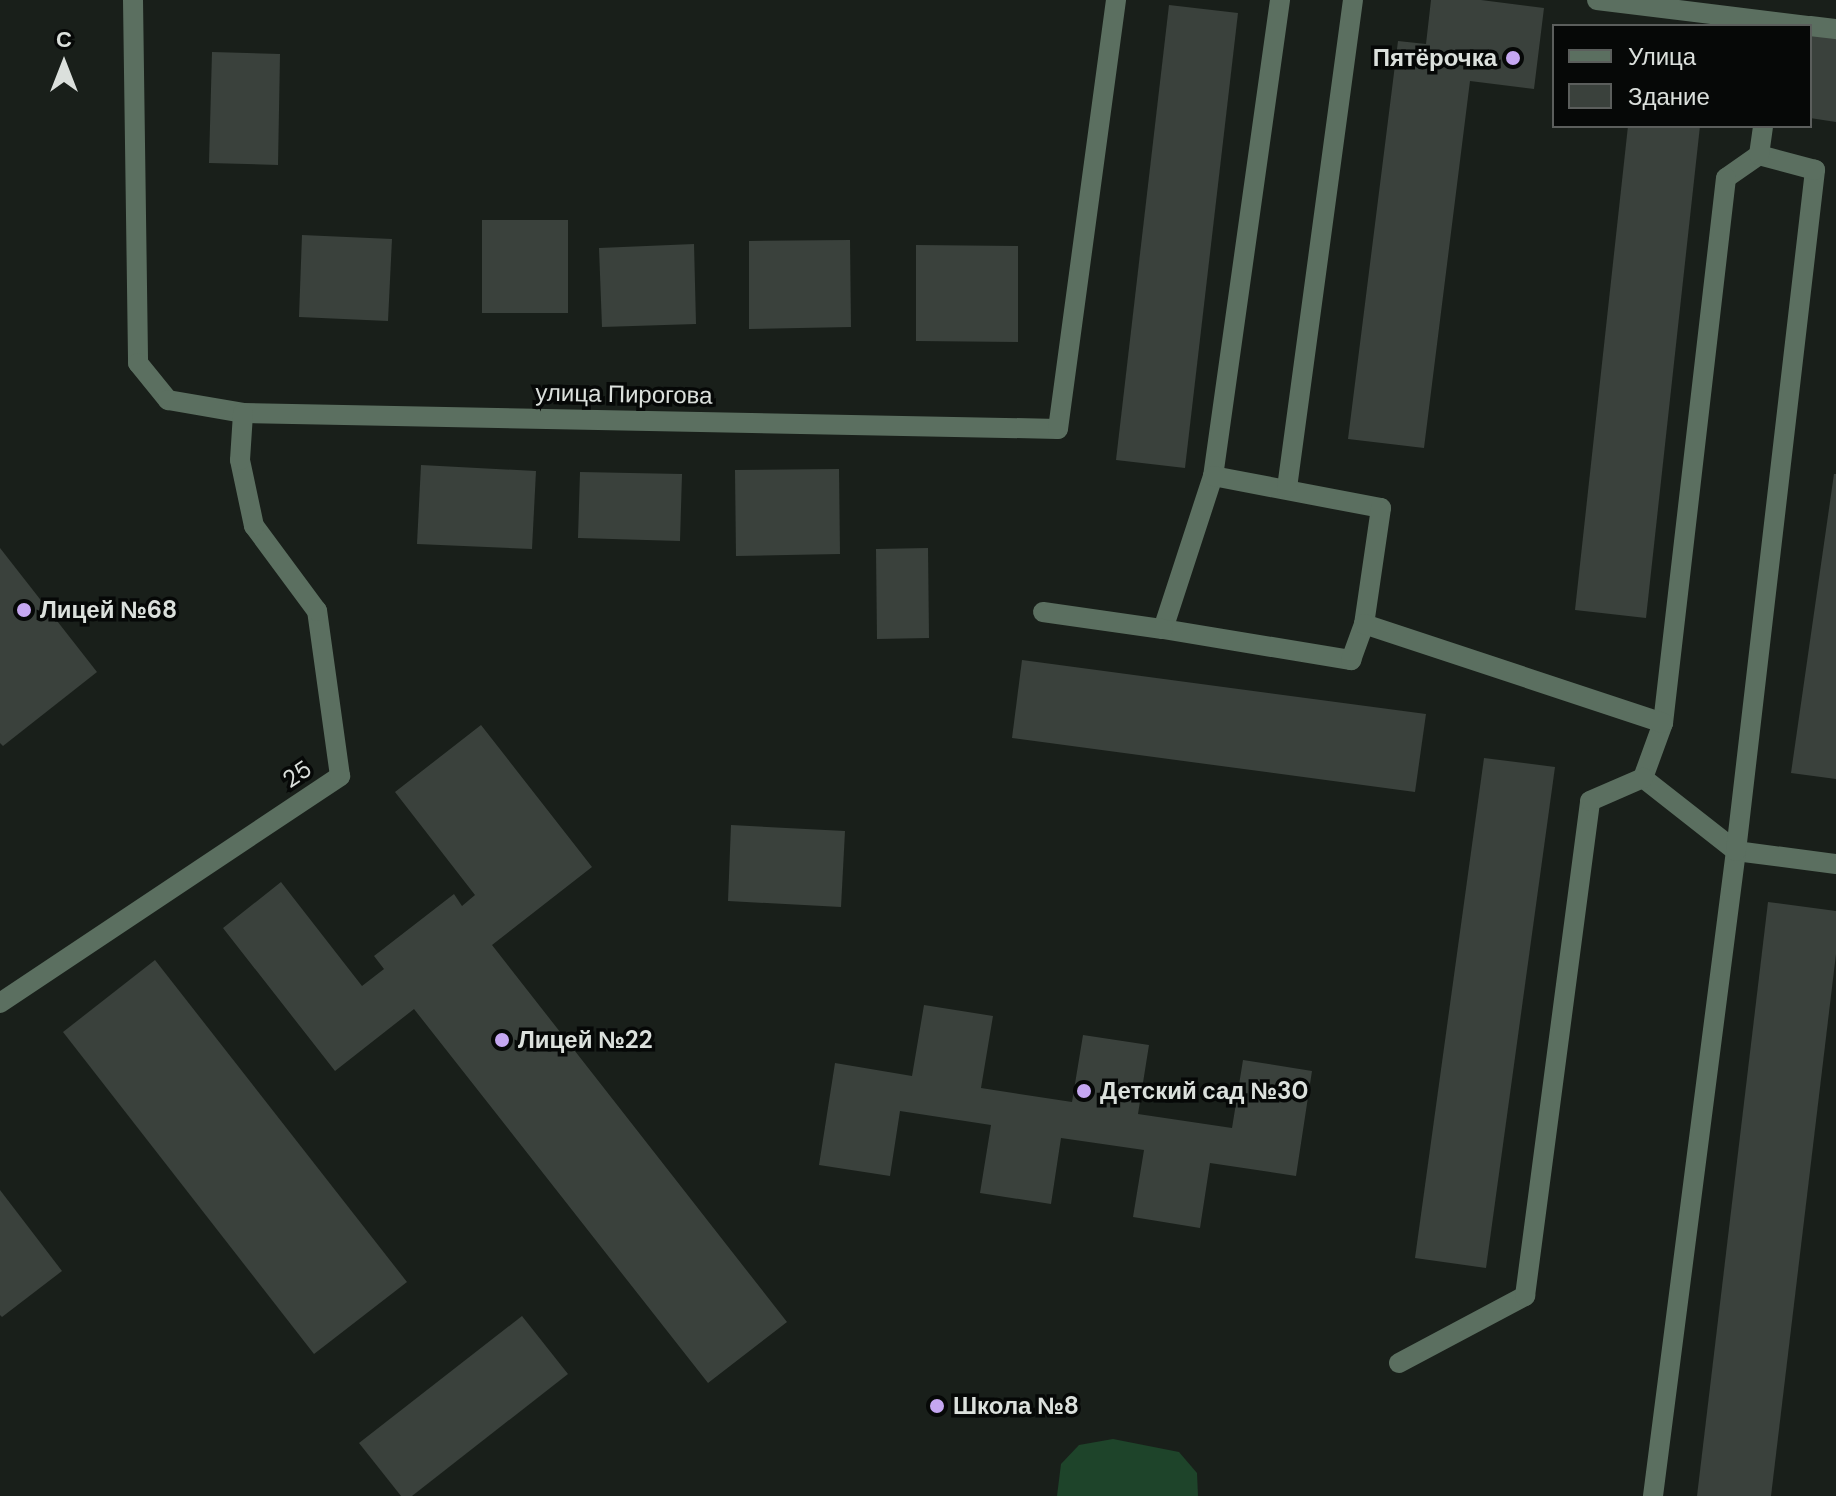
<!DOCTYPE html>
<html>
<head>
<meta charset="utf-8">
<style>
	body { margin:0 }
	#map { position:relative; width:1836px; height:1496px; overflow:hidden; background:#191f1a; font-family:"DM Sans",sans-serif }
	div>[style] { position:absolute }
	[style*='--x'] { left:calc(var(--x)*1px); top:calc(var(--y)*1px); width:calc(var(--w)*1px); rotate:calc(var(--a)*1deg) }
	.green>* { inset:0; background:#1e442a }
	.building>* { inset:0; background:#3a413c }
	.minor>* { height:20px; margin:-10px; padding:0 10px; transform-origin:10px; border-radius:10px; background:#5b6f60 }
	.dots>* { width:22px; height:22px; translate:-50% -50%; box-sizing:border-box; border:4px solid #060807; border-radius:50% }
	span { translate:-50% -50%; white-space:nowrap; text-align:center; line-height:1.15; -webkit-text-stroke:7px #060807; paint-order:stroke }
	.poi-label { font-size:24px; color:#dbe0dc; font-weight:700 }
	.right { translate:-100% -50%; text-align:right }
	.left { translate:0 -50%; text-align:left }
	.street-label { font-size:24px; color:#dbe0dc }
	.legend { position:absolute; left:1552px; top:24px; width:260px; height:104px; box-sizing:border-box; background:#060807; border:2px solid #5b5e5c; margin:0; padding:10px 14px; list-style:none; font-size:24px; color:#dbe0dc }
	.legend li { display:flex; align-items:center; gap:16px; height:40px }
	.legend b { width:40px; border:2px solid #5b5e5c }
	.north { position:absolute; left:24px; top:24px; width:80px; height:80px; -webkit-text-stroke:6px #060807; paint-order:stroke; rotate:0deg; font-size:22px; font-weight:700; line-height:32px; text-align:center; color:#dbe0dc }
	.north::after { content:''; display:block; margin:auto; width:28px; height:36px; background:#dbe0dc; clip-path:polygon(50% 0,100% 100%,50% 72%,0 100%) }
</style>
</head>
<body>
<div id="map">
	<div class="green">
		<i style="clip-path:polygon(1113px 1439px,1179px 1452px,1197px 1473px,1198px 1496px,1057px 1496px,1061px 1464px,1079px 1445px)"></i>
	</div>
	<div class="building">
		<i style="clip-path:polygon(1431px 0,1481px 0,1544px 8px,1534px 89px,1470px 81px,1424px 448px,1348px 439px,1398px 41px,1426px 44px)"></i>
		<i style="clip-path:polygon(1169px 5px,1238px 13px,1185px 468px,1116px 460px)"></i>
		<i style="clip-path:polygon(1810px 34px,1836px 38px,1836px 122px,1810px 118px)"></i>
		<i style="clip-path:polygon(212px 52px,280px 54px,278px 165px,209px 163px)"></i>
		<i style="clip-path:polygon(1628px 126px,1700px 126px,1646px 618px,1575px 610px)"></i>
		<i style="clip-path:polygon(482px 220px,568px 220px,568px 313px,482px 313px)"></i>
		<i style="clip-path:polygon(302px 235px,392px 239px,388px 321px,299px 317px)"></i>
		<i style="clip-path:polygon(850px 240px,851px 327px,749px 329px,749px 241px)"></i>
		<i style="clip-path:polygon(694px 244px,696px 324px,602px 327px,599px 248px)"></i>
		<i style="clip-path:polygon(916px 245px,1018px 246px,1018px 342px,916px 341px)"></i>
		<i style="clip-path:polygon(421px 465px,536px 471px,532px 549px,417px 544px)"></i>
		<i style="clip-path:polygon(839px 469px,840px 554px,736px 556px,735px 470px)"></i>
		<i style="clip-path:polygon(580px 472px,682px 474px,680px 541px,578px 538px)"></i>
		<i style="clip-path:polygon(1834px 474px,1836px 474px,1836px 779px,1791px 773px)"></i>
		<i style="clip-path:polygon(0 548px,97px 672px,3px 746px,0 743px)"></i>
		<i style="clip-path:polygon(928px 548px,929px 638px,877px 639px,876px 549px)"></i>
		<i style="clip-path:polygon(1022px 660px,1426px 714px,1415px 792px,1012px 738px)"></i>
		<i style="clip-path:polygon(481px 725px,592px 867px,492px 945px,787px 1322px,708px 1383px,414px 1009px,335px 1071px,223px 928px,281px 882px,362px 986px,384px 969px,374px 956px,454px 894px,462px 906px,475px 895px,395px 792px)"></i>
		<i style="clip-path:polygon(1484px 758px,1555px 767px,1486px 1268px,1415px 1258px)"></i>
		<i style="clip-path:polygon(731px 825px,845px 831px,841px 907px,728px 901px)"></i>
		<i style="clip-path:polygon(1768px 902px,1836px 911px,1836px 954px,1771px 1496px,1697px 1496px)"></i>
		<i style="clip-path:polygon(155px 960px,407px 1282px,314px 1354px,63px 1032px)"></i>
		<i style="clip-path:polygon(924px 1005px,993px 1016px,981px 1088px,1072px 1102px,1083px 1035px,1149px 1045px,1138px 1114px,1232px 1128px,1243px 1060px,1312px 1071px,1296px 1176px,1210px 1163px,1200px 1228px,1133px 1217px,1144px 1150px,1061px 1138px,1051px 1204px,980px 1193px,991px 1125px,900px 1111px,890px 1176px,819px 1165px,835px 1063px,912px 1076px)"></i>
		<i style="clip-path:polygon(0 1190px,62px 1271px,2px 1317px,0 1315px)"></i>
		<i style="clip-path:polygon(522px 1316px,568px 1374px,412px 1496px,401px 1496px,359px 1443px)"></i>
	</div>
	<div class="minor">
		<i style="--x:133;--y:0;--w:363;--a:89.2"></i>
		<i style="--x:138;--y:363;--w:48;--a:51"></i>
		<i style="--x:168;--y:400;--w:76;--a:9.8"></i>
		<i style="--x:243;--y:413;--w:815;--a:1.12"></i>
		<i style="--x:1058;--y:429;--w:433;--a:-82.3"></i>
		<i style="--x:1280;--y:0;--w:481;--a:98"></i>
		<i style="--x:1213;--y:476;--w:161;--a:108.1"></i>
		<i style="--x:1163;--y:629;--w:191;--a:9.4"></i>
		<i style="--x:1351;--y:660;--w:38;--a:-70"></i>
		<i style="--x:1597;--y:0;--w:214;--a:7"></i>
		<i style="--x:1810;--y:26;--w:26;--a:7"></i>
		<i style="--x:1759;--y:155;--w:40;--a:145.1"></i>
		<i style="--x:1726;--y:178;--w:549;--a:96.59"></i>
		<i style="--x:1663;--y:723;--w:59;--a:110"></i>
		<i style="--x:1643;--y:778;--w:118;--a:38.1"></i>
		<i style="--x:1736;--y:851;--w:101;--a:7.4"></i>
		<i style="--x:1213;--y:476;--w:171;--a:10.8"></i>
		<i style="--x:1381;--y:508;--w:117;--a:98.3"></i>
		<i style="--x:1364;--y:624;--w:315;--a:18.3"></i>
		<i style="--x:1287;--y:488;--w:492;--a:-82.3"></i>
		<i style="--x:1043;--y:612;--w:121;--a:8.1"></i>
		<i style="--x:0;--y:1003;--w:409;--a:-33.7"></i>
		<i style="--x:340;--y:776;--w:167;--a:-97.9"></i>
		<i style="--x:317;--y:611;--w:106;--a:-126.5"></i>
		<i style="--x:254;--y:526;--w:67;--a:-102"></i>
		<i style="--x:240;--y:460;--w:47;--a:-86.3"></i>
		<i style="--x:1399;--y:1363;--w:143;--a:-28"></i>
		<i style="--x:1525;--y:1296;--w:499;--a:-82.5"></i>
		<i style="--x:1590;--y:801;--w:58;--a:-23.5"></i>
		<i style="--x:1653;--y:1496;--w:650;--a:-82.67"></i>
		<i style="--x:1736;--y:851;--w:686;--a:-83.38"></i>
		<i style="--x:1815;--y:170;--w:58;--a:-165"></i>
		<i style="--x:1759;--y:155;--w:29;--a:-82"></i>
	</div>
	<div class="dots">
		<i style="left:1513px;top:58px;background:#c5a7f1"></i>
		<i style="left:24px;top:610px;background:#c5a7f1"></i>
		<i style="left:502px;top:1040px;background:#c5a7f1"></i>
		<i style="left:1084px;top:1091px;background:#c5a7f1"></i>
		<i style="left:937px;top:1406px;background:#c5a7f1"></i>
	</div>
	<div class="poi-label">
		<span class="right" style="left:1497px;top:58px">Пятёрочка</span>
		<span class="left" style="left:40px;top:610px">Лицей №68</span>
		<span class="left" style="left:518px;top:1040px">Лицей №22</span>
		<span class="left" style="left:1100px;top:1091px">Детский сад №30</span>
		<span class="left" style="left:953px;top:1406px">Школа №8</span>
	</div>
	<div class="street-label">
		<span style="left:624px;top:394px;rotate:1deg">улица Пирогова</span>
		<span style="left:297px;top:774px;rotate:-34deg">25</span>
	</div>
	<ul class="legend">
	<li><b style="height:10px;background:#5b6f60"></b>Улица</li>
	<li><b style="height:22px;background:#3a413c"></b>Здание</li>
	</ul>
	<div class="north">С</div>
</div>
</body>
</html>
